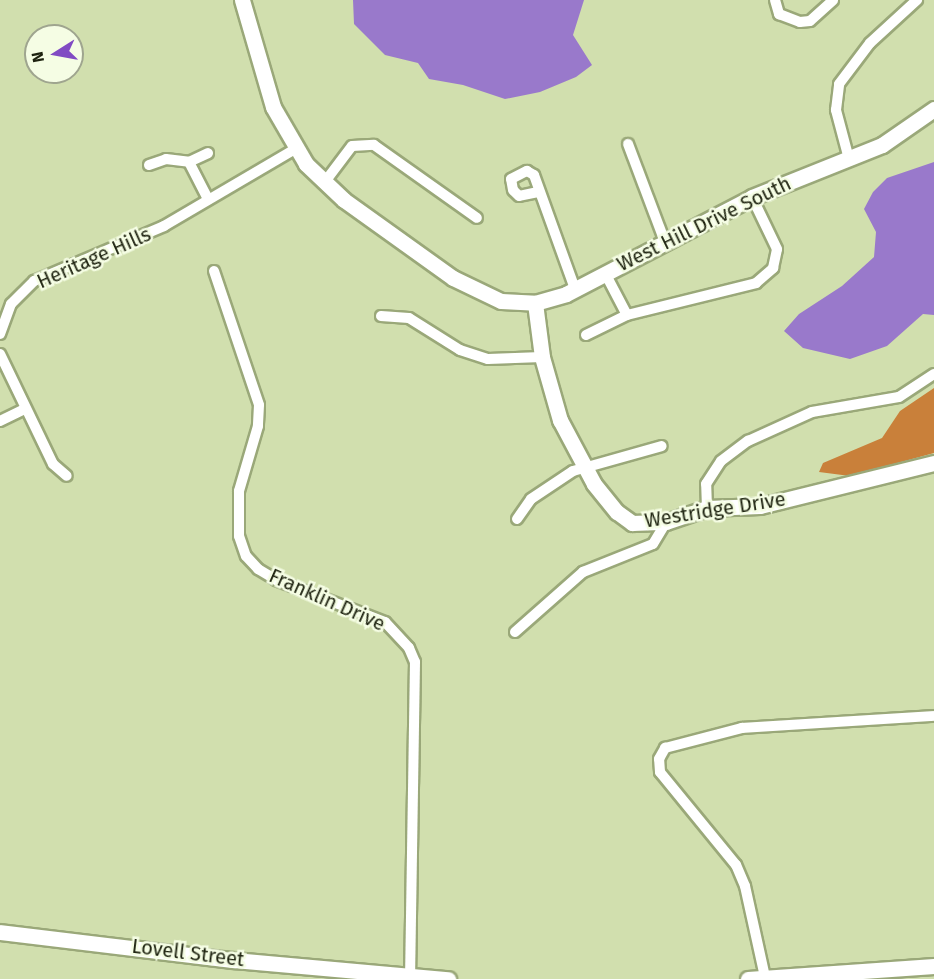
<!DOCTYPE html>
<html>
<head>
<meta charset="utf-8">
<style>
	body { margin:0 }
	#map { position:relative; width:934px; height:979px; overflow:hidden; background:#d1dfae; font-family:"Fira Sans",sans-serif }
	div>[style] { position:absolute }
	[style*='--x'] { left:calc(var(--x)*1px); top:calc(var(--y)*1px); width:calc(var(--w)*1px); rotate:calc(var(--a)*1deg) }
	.forest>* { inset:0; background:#c9803a }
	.water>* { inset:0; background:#9979cb }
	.roads { filter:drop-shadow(2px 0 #9aa879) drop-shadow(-2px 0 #9aa879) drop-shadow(0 2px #9aa879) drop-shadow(0 -2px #9aa879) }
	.street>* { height:10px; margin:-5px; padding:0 5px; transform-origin:5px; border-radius:5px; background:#fff }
	.secondary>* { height:15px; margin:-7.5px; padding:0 7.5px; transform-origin:7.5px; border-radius:7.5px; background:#fff }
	span { translate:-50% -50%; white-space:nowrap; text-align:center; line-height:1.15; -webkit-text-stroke:5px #f5fde4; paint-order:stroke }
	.street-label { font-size:20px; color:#1d220f }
	.north { position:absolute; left:24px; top:24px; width:60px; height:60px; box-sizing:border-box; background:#f5fde4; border:2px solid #9fa58f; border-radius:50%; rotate:259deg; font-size:16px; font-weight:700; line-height:24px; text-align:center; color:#1d220f }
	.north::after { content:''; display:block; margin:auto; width:21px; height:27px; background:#814bc3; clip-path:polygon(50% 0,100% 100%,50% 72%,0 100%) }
</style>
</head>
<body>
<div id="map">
	<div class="forest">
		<i style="clip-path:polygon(934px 388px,934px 453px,850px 476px,819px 472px,823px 463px,882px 438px,900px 411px)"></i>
	</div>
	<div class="water">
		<i style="clip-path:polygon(353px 0,584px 0,573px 35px,592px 65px,576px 77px,540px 92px,505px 99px,463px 85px,429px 79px,418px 63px,385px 55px,354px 24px)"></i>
		<i style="clip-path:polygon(934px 162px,934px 315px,923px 314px,887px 346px,850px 359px,803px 348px,784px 331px,799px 314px,842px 286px,874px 257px,876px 232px,864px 209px,873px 192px,887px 178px)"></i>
	</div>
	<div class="roads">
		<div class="street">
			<i style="--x:775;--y:0;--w:15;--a:74"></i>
			<i style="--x:779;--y:14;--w:22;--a:21"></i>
			<i style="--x:800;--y:22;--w:10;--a:-6"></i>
			<i style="--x:810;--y:21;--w:31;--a:-42"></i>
			<i style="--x:628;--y:144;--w:105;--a:69.3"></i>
			<i style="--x:849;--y:159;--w:51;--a:-104.9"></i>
			<i style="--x:836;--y:110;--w:26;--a:-83"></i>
			<i style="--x:839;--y:84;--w:51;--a:-52.9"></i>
			<i style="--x:870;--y:43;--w:64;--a:-42.5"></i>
			<i style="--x:189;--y:162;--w:21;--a:-25"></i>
			<i style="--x:149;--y:165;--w:18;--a:-19"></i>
			<i style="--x:166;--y:159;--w:23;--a:7"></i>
			<i style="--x:189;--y:162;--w:42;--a:62.8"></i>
			<i style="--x:324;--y:183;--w:46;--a:-52.9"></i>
			<i style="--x:352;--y:146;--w:22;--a:-3"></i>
			<i style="--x:374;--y:145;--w:126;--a:35.3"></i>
			<i style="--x:538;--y:192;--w:19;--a:168"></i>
			<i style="--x:519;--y:196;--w:8;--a:-135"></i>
			<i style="--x:513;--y:190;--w:11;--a:-100"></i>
			<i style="--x:511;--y:179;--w:18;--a:-27"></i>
			<i style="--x:527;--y:171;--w:8;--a:30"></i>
			<i style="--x:534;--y:175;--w:121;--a:70.2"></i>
			<i style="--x:214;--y:271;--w:141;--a:71.4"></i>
			<i style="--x:259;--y:405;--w:21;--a:93"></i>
			<i style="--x:258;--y:426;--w:68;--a:106.3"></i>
			<i style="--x:239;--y:491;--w:45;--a:90"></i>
			<i style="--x:239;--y:536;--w:21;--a:71"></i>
			<i style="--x:246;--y:556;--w:18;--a:47"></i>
			<i style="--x:258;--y:569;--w:21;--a:31"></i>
			<i style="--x:276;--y:580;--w:117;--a:21.1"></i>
			<i style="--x:385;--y:622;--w:35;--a:47"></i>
			<i style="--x:409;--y:648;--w:15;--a:67"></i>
			<i style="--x:415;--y:662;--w:314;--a:90.9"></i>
			<i style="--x:605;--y:273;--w:47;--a:62.4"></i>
			<i style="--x:627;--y:315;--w:133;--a:-13.9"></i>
			<i style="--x:756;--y:283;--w:23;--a:-41"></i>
			<i style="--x:773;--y:268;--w:19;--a:-78"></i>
			<i style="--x:777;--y:249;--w:58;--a:-115.7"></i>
			<i style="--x:381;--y:316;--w:28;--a:4"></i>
			<i style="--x:409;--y:318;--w:60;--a:32.1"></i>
			<i style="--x:460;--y:350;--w:29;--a:18"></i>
			<i style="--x:488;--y:359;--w:54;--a:-2.1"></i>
			<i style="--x:0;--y:334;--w:32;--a:-70"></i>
			<i style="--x:11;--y:304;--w:33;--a:-45"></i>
			<i style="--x:34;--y:281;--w:141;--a:-22.9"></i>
			<i style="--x:164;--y:226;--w:152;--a:-30.4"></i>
			<i style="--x:586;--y:335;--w:46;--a:-26"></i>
			<i style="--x:0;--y:354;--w:122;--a:64.3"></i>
			<i style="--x:53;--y:464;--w:18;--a:41"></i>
			<i style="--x:0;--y:421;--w:28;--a:-26"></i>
			<i style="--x:707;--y:508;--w:24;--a:-92"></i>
			<i style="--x:706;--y:484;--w:27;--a:-57"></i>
			<i style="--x:721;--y:461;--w:34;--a:-37"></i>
			<i style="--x:748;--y:441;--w:70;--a:-24.4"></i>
			<i style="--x:812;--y:412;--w:88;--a:-9.8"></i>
			<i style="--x:899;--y:397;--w:42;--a:-33.3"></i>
			<i style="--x:517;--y:519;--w:24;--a:-55"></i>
			<i style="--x:531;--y:499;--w:50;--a:-33.7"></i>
			<i style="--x:573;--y:471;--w:92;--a:-15.7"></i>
			<i style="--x:515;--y:632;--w:91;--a:-41.4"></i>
			<i style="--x:583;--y:572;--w:75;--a:-21.8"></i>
			<i style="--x:653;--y:544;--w:26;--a:-59"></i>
			<i style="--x:765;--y:977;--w:93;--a:-102.4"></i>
			<i style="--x:745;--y:886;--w:23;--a:-113"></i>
			<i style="--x:736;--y:865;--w:120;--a:-129.3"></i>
			<i style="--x:660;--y:772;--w:13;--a:-94"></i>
			<i style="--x:659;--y:759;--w:13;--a:-61"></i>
			<i style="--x:665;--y:748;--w:80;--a:-14.6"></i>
			<i style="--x:742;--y:728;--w:192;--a:-3.6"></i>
		</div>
		<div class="secondary">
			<i style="--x:242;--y:0;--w:111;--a:73.8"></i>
			<i style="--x:273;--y:107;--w:66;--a:59.9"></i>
			<i style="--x:306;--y:164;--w:52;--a:43.5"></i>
			<i style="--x:344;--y:200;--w:134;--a:35.6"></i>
			<i style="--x:453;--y:278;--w:53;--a:25.6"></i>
			<i style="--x:501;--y:301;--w:34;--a:3"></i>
			<i style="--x:535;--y:303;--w:32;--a:-16"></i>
			<i style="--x:566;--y:294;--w:210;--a:-27.5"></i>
			<i style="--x:752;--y:197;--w:140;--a:-21.8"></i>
			<i style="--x:882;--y:145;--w:63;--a:-34.7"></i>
			<i style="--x:535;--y:303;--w:54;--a:82.6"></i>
			<i style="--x:542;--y:357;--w:66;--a:74.1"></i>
			<i style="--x:560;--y:420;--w:72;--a:62"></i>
			<i style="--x:594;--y:484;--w:36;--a:51"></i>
			<i style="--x:617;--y:512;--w:19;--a:36"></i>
			<i style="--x:632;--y:523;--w:34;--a:-2"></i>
			<i style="--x:666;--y:522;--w:43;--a:-18.9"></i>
			<i style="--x:707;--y:508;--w:53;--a:-2.2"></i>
			<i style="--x:760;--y:506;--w:179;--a:-13.9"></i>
			<i style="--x:0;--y:932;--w:235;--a:6.9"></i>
			<i style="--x:233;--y:960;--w:216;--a:5.1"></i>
			<i style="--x:748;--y:979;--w:186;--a:-4"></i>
		</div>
	</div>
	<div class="street-label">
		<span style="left:704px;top:224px;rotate:-26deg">West Hill Drive South</span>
		<span style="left:94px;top:258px;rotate:-24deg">Heritage Hills</span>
		<span style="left:715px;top:510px;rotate:-9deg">Westridge Drive</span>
		<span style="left:327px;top:600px;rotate:24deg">Franklin Drive</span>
		<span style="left:188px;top:953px;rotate:7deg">Lovell Street</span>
	</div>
	<div class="north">N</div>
</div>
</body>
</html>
